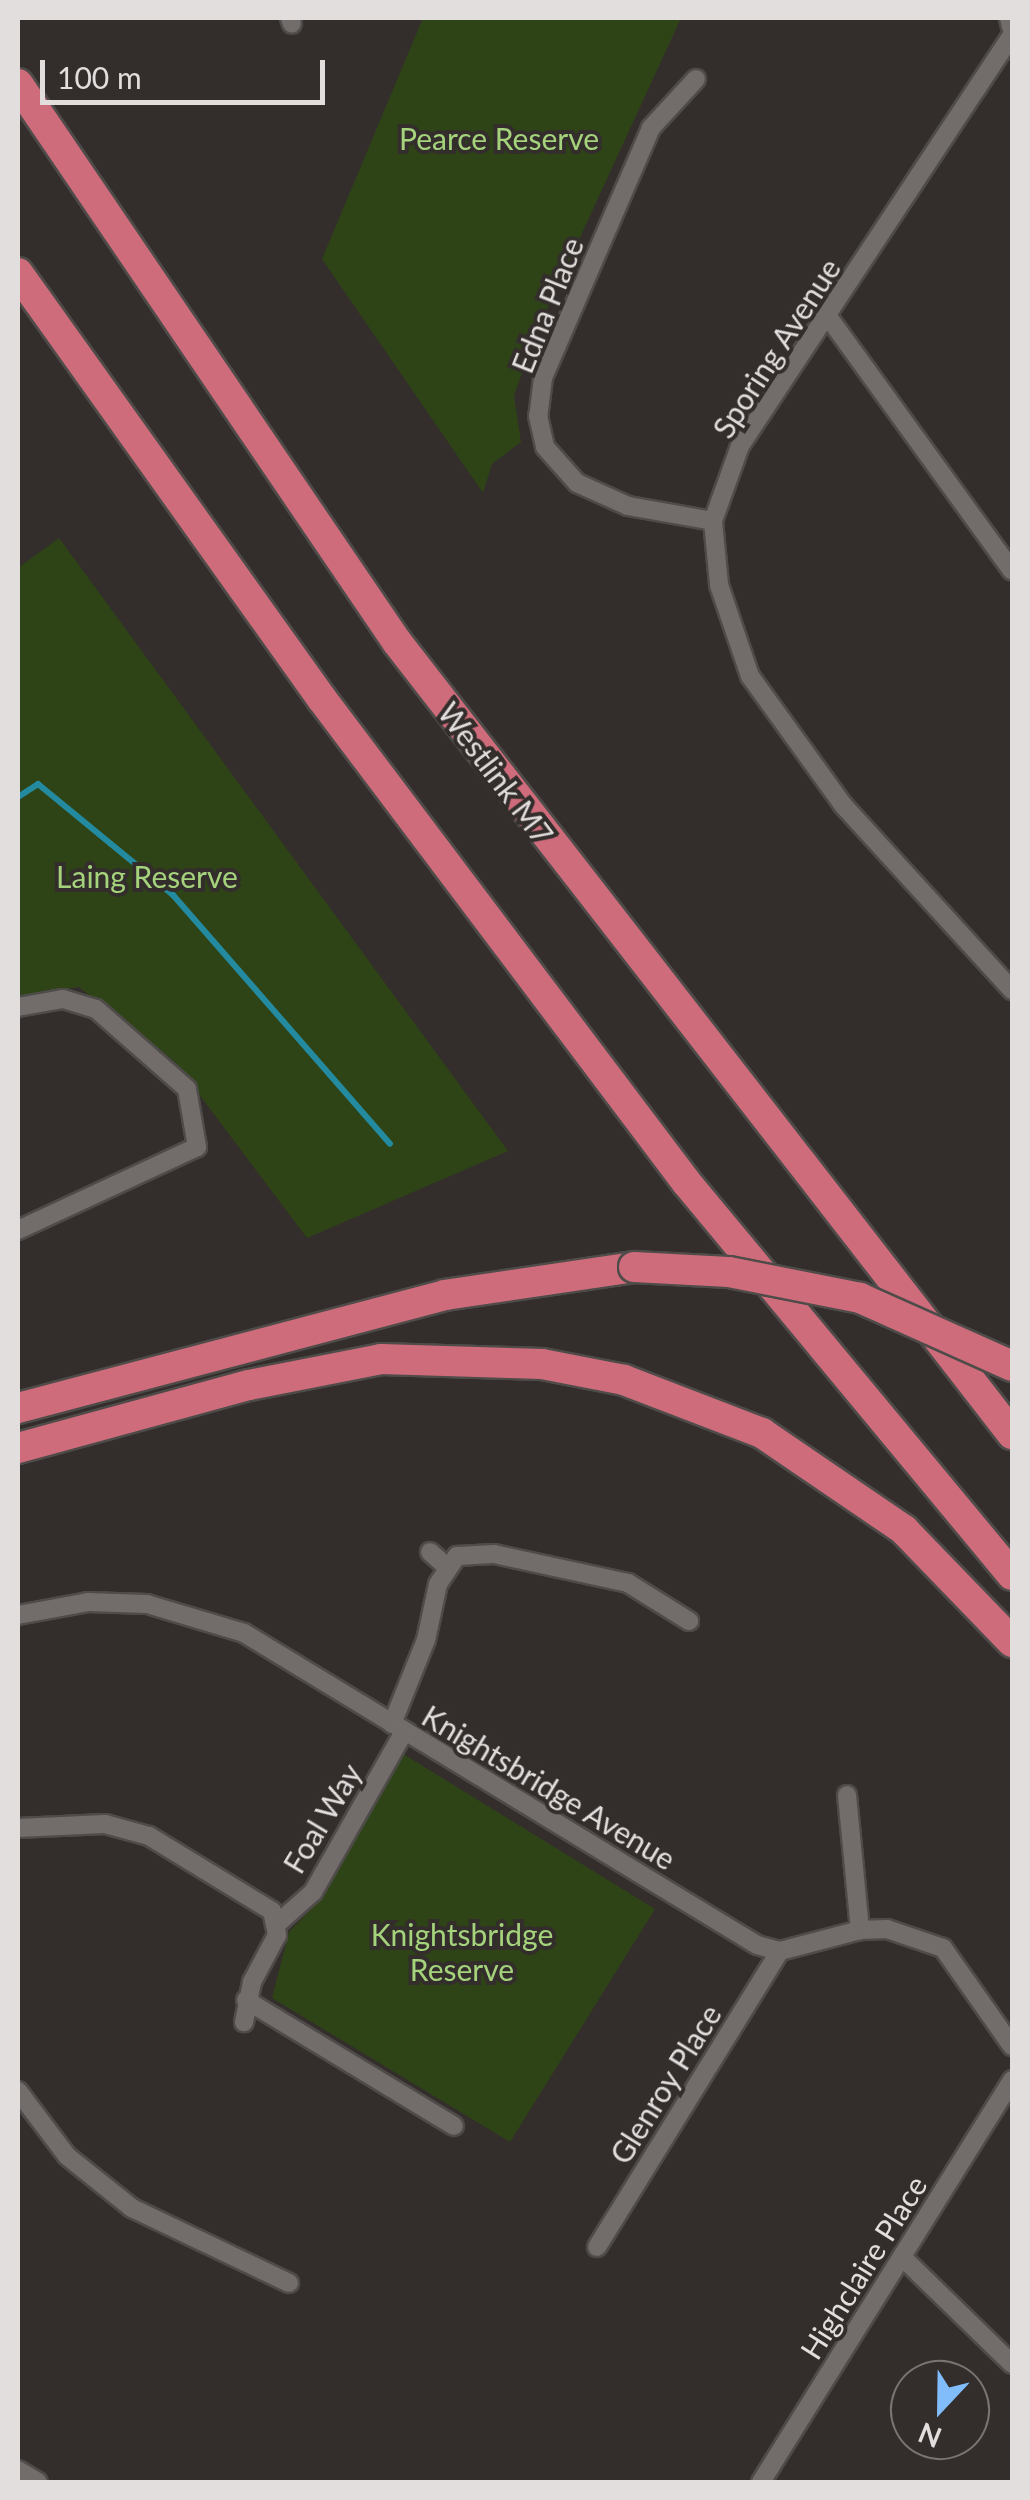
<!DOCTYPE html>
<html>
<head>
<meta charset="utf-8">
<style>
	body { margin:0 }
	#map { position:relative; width:1030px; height:2500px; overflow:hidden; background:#332e2c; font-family:Lato,sans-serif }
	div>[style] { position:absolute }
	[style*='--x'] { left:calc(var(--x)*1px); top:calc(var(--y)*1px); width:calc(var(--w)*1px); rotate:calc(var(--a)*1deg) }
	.green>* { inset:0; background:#2e4416 }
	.stream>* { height:6px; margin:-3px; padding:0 3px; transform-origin:3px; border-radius:3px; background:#248aa0 }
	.roads { filter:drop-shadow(2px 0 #4e4b49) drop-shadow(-2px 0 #4e4b49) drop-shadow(0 2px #4e4b49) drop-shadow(0 -2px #4e4b49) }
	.minor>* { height:18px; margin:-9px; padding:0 9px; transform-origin:9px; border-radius:9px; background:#726d6b }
	.tertiary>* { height:20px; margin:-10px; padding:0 10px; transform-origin:10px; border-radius:10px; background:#726d6b }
	.motorway>* { height:30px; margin:-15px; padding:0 15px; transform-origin:15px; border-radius:15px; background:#cf6c7b }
	.bridges { filter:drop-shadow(2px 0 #4e4b49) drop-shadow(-2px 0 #4e4b49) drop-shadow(0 2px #4e4b49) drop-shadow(0 -2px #4e4b49) }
	.motorway-bridge>* { height:30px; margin:-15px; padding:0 15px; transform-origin:15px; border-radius:15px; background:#cf6c7b }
	span { translate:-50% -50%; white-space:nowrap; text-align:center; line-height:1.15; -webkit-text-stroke:8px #332e2c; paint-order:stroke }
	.park-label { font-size:30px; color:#a5d37c }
	.street-label { font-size:30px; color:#e1dedd }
	.frame { position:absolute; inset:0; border:20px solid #e1dedd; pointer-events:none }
	.north { position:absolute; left:890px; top:2360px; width:100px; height:100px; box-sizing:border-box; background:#332e2c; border:2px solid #797473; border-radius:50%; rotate:202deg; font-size:28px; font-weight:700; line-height:40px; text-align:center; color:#e1dedd }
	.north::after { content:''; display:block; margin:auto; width:35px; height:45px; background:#80bdfa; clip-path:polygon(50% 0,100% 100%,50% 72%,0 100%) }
	.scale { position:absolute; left:40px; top:60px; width:285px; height:45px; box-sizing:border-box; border:5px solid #e1dedd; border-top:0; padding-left:12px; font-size:30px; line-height:35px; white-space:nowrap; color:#e1dedd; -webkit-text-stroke:8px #332e2c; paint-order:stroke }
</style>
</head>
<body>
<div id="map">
	<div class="green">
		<i style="clip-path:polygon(423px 18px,681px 18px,536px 333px,514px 396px,521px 442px,492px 464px,483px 493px,322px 259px)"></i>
		<i style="clip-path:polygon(59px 538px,508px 1151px,307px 1238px,174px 1061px,79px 987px,18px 996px,18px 568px)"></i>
		<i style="clip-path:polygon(400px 1752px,655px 1909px,510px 2142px,272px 1998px,289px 1932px,319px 1901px)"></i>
	</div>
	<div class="stream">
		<i style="--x:18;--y:797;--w:24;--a:-33"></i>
		<i style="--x:38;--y:784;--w:175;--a:39.4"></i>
		<i style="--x:173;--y:895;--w:330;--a:48.9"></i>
	</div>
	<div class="roads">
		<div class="minor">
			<i style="--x:290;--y:18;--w:6;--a:72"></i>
			<i style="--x:1012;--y:35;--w:493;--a:123.5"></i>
			<i style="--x:740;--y:446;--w:80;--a:109.8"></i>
			<i style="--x:713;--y:521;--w:64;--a:84.6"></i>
			<i style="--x:719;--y:585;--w:96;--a:71.2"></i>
			<i style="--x:750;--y:676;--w:159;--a:54.2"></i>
			<i style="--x:843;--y:805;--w:251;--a:47.6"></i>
			<i style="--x:696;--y:79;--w:67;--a:132.6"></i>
			<i style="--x:651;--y:128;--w:272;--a:113.4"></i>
			<i style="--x:543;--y:378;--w:38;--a:97"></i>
			<i style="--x:538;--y:416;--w:32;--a:77"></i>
			<i style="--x:545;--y:447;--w:48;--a:48.4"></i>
			<i style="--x:577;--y:483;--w:56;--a:24.3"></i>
			<i style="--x:628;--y:506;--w:86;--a:10"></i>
			<i style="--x:829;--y:318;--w:312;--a:54.1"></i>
			<i style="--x:18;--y:1007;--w:46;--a:-10.1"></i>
			<i style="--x:63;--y:999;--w:34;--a:17"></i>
			<i style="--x:96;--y:1009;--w:121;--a:41.3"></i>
			<i style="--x:187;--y:1089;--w:59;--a:80.2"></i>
			<i style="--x:197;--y:1147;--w:197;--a:155.1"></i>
			<i style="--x:430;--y:1552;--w:21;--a:41"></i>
			<i style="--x:18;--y:1615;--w:71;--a:-10.5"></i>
			<i style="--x:88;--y:1602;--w:59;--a:1.9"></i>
			<i style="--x:147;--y:1604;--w:101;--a:16.6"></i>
			<i style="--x:244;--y:1633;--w:600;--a:31.31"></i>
			<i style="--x:757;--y:1945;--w:24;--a:15"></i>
			<i style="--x:780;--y:1951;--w:83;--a:-14.7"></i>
			<i style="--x:860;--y:1930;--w:27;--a:-2"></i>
			<i style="--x:887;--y:1929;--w:59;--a:18.7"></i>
			<i style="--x:943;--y:1948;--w:120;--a:54.9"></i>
			<i style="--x:392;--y:1724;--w:91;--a:-68"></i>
			<i style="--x:426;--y:1640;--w:57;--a:-77.9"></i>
			<i style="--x:438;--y:1584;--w:34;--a:-56"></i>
			<i style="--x:457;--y:1556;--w:37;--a:-3"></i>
			<i style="--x:494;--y:1554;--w:137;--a:12.2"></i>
			<i style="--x:628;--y:1583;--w:72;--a:31.9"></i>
			<i style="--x:847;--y:1795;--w:136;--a:84.5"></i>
			<i style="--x:18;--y:1828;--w:87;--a:-2.6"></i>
			<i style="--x:105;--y:1824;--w:46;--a:15.3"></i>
			<i style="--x:149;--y:1836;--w:144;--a:31.4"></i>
			<i style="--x:272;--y:1911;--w:25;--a:78"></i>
			<i style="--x:277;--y:1935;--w:53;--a:118"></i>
			<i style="--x:252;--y:1982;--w:41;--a:101.3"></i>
			<i style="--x:277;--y:1924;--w:48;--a:-41.6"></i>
			<i style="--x:313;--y:1892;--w:184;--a:-60.4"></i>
			<i style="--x:246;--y:2000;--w:243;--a:31.2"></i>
			<i style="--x:18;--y:2091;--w:81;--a:53"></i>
			<i style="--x:67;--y:2156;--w:83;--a:38.7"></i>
			<i style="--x:132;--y:2208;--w:174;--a:25.5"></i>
			<i style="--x:597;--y:2247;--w:348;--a:-58.3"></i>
			<i style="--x:902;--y:2257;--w:153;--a:44.2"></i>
			<i style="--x:18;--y:2470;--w:23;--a:31"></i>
			<i style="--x:761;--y:2482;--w:474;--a:-58"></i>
		</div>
		<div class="tertiary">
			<i style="--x:1010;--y:18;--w:9;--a:77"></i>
		</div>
		<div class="motorway">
			<i style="--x:18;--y:84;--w:675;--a:55.82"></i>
			<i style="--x:397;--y:642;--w:1003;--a:52.17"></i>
			<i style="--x:18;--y:273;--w:523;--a:54.49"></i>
			<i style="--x:322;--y:699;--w:606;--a:52.98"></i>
			<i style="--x:687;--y:1183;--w:509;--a:50.34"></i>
			<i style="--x:18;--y:1408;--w:442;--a:-14.8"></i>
			<i style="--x:445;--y:1295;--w:191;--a:-8.4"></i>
			<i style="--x:18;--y:1448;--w:239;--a:-15.3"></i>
			<i style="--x:249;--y:1385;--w:135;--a:-11.1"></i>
			<i style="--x:381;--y:1359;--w:161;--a:1.8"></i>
			<i style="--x:542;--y:1364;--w:84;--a:11"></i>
			<i style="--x:624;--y:1380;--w:148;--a:21"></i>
			<i style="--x:762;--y:1433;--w:172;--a:34.3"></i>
			<i style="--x:904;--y:1530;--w:156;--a:46"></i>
		</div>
	</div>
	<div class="bridges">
		<div class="motorway-bridge">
			<i style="--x:634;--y:1267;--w:95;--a:3"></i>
			<i style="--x:729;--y:1272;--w:134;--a:11.2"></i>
			<i style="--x:860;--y:1298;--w:167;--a:24.1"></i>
		</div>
	</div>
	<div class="park-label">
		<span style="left:499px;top:138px">Pearce Reserve</span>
		<span style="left:147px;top:876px">Laing Reserve</span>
		<span style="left:462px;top:1951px">Knightsbridge<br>Reserve</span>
	</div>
	<div class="street-label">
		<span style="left:547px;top:305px;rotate:-68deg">Edna Place</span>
		<span style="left:776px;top:348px;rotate:-57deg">Sporing Avenue</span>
		<span style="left:496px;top:773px;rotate:53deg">Westlink M7</span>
		<span style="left:549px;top:1787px;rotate:31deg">Knightsbridge Avenue</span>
		<span style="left:322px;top:1818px;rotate:-59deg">Foal Way</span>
		<span style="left:665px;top:2084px;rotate:-58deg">Glenroy Place</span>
		<span style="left:863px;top:2267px;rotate:-58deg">Highclaire Place</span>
	</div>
	<div class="frame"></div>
	<div class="north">N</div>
	<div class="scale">100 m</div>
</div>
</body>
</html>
